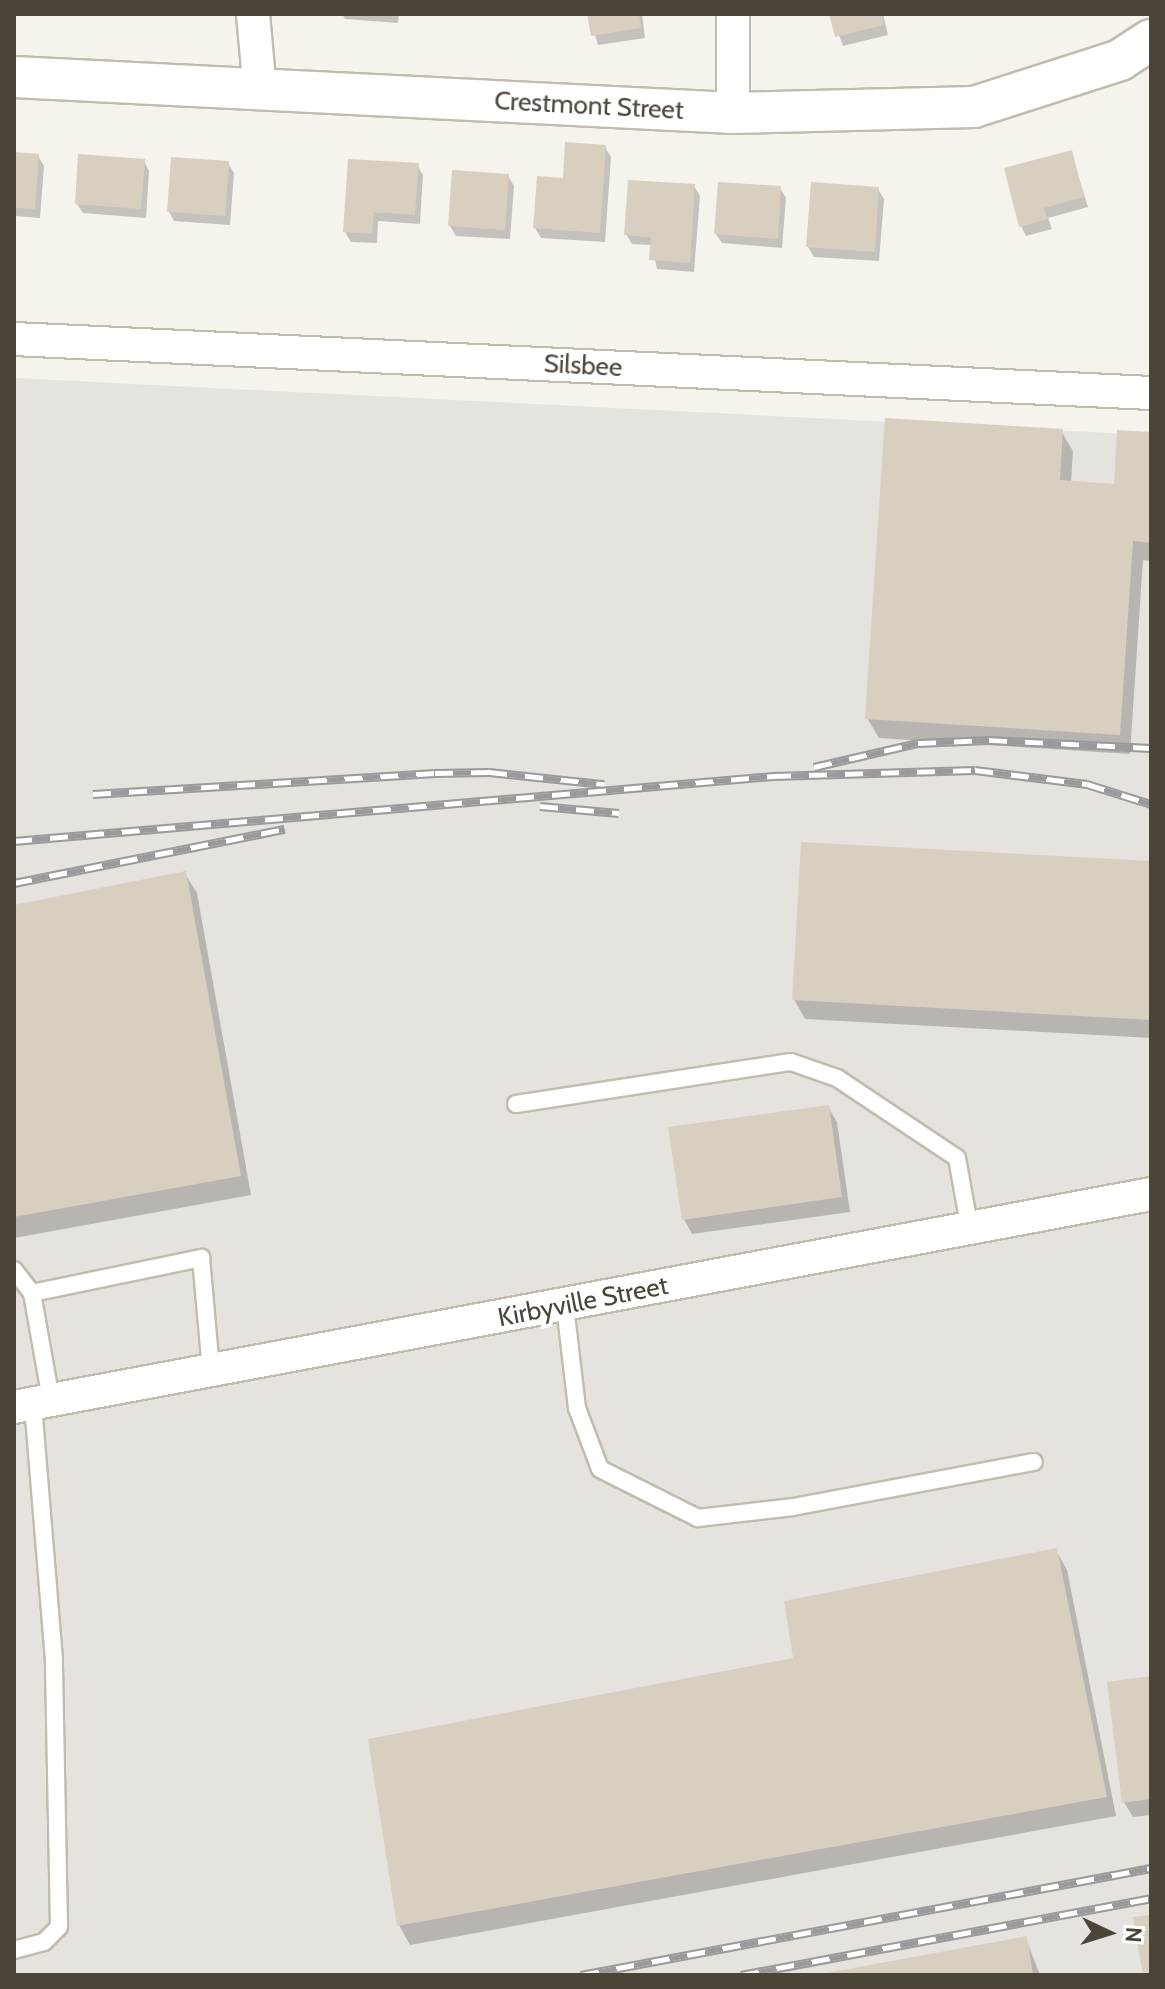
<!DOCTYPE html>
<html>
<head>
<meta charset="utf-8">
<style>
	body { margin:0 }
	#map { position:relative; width:1165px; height:1989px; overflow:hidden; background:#f6f3ec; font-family:Cabin,sans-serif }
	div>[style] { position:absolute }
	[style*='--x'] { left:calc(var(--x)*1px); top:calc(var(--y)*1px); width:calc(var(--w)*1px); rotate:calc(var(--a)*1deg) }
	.industrial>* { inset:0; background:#e6e2dd }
	.shadow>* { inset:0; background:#0003 }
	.building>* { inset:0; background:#d8cfc1 }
	.roads { filter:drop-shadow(2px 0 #c2bbae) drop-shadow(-2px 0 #c2bbae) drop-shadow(0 2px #c2bbae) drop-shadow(0 -2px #c2bbae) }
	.service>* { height:16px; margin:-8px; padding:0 8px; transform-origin:8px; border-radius:8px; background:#fff }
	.minor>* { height:32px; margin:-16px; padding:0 16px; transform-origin:16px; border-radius:16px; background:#fff }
	.tertiary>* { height:40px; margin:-20px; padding:0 20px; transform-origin:20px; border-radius:20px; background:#fff }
	.rail>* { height:9px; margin-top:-4.5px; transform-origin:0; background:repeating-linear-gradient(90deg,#fff 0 18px,#9a9a9a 0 36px); box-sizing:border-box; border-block:2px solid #9a9a9a }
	span { translate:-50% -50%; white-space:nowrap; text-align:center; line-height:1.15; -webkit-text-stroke:8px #fff; paint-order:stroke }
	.street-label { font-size:26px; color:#4b4439 }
	.frame { position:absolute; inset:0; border:16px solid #4b4439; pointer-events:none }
	.north { position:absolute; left:1069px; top:1893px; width:80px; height:80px; -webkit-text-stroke:6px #fff; paint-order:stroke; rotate:94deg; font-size:22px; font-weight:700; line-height:32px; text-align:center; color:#4b4439 }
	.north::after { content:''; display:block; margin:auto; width:28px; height:36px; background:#4b4439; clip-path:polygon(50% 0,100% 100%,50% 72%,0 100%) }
</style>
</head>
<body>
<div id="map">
	<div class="industrial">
		<i style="clip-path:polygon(14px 378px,1151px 435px,1151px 1975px,14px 1975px)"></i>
	</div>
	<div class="shadow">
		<i style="clip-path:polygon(342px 14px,399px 14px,398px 23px,345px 19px)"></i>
		<i style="clip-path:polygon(589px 14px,642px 14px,645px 38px,598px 45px)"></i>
		<i style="clip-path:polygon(831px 14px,883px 14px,888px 35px,843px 46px)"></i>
		<i style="clip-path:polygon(605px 147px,611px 157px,605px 242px,541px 238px,535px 228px,565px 180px)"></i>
		<i style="clip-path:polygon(1071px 153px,1088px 207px,1048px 218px,1052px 229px,1026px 236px,1021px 226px)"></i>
		<i style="clip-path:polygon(14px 154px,38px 156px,44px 166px,40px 218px,14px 216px)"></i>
		<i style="clip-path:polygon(144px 161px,149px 171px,146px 218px,83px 213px,77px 204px)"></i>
		<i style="clip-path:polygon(228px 163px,234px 173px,230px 225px,174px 221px,169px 212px)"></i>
		<i style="clip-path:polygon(417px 165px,423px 175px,420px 224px,378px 221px,377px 243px,351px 242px,345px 232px)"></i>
		<i style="clip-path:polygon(508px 176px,514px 186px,510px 239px,456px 236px,450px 226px)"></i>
		<i style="clip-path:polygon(694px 186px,700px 196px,694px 272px,657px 269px,652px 245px,632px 244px,626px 234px)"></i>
		<i style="clip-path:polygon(780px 188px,786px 198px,782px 248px,722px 243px,716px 234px)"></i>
		<i style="clip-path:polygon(878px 189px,884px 199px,879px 261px,814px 257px,808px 247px)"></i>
		<i style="clip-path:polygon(1061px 431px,1073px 451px,1071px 483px,1116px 486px,1151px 434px,1151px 561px,1143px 560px,1130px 754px,879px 738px,867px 718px)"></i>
		<i style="clip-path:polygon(1151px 863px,1151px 1038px,805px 1019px,794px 999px)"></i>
		<i style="clip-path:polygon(185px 874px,197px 893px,251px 1195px,14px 1238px,14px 907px)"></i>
		<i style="clip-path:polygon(828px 1107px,837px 1122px,850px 1212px,692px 1234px,684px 1219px)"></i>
		<i style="clip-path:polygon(1056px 1550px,1067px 1570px,1116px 1816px,410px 1945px,399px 1925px,796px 1659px)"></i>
		<i style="clip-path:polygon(1151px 1678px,1151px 1815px,1133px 1817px,1124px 1802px)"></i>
		<i style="clip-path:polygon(1026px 1939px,1040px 1975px,829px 1975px)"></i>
	</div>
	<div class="building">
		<i style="clip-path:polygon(587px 14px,639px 14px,641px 28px,591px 36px)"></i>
		<i style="clip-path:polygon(829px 14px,881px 14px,884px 25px,835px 37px)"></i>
		<i style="clip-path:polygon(565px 142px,606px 145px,600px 233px,533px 228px,537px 176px,563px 178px)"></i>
		<i style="clip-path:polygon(1072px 150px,1084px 197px,1044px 208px,1048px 219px,1019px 227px,1004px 168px)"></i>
		<i style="clip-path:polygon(14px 152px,39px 154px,35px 209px,14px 208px)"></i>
		<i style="clip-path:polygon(78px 154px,145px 159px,141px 209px,75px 204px)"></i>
		<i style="clip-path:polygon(171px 157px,229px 161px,225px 216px,167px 212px)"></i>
		<i style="clip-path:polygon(348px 159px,419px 163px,415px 215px,374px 212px,372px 234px,343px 232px)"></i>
		<i style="clip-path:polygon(452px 170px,509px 174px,505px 230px,448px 226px)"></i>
		<i style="clip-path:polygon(628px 180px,695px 184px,690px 263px,649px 260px,651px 237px,624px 235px)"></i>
		<i style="clip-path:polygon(718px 182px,781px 186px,778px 239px,714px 234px)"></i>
		<i style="clip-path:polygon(811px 182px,879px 187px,875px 252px,806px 247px)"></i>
		<i style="clip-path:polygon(885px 418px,1063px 429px,1060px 480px,1114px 484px,1117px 430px,1151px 432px,1151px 543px,1133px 541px,1120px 735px,865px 719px)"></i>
		<i style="clip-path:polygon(801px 842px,1151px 861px,1151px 1020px,792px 1000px)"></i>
		<i style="clip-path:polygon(186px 871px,241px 1176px,14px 1217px,14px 905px)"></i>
		<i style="clip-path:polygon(829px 1105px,842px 1197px,682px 1220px,668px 1127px)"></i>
		<i style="clip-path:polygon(1057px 1548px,1107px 1797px,397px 1926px,368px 1739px,793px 1658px,784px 1601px)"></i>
		<i style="clip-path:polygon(1151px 1676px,1151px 1799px,1122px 1803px,1107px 1682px)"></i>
		<i style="clip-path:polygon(1151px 1915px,1151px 1975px,1143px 1975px,1133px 1917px)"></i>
		<i style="clip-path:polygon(1027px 1936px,1033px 1975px,826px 1975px,826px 1973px)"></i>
	</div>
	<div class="roads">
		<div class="service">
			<i style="--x:516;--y:1104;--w:278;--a:-8.7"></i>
			<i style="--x:791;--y:1062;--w:49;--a:19.2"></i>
			<i style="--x:837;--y:1078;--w:144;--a:33.7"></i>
			<i style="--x:957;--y:1158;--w:73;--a:79.8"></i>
			<i style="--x:14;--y:1270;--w:29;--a:52"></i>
			<i style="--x:32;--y:1293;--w:109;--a:79.9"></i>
			<i style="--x:32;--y:1293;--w:173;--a:-11.7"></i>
			<i style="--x:201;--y:1258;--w:112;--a:84.9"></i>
			<i style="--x:565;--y:1306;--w:103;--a:83.3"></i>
			<i style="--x:577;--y:1408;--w:65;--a:69.3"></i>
			<i style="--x:600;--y:1469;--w:110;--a:26.6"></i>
			<i style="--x:698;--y:1518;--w:96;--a:-6.6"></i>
			<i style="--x:793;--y:1507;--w:245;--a:-10.6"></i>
			<i style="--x:14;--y:1950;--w:31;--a:-15"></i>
			<i style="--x:44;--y:1942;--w:21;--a:-45"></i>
			<i style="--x:59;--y:1927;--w:267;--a:-91.1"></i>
			<i style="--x:54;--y:1660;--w:258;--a:-94.7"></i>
		</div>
		<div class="minor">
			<i style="--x:253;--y:14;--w:77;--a:84.8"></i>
			<i style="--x:733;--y:113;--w:99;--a:-90"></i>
			<i style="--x:14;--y:339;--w:1138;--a:2.72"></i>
			<i style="--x:14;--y:1407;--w:1157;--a:-10.61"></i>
		</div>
		<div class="tertiary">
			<i style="--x:14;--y:77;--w:720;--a:2.87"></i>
			<i style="--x:733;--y:113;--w:241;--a:-1.4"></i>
			<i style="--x:974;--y:107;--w:153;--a:-17.8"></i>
			<i style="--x:1120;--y:60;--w:37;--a:-33"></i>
		</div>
	</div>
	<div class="rail">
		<i style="--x:814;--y:767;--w:107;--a:-13"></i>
		<i style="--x:918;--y:743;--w:71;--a:-2.4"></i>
		<i style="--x:989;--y:740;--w:162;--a:2.8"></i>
		<i style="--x:93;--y:794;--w:343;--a:-3.5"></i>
		<i style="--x:435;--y:773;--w:54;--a:-1.1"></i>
		<i style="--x:489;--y:772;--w:116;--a:6"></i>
		<i style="--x:540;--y:806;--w:79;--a:5.1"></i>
		<i style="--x:14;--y:841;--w:762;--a:-4.89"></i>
		<i style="--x:773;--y:776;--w:202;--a:-1.7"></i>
		<i style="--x:975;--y:770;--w:113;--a:7.1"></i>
		<i style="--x:1087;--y:784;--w:67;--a:17.4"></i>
		<i style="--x:14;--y:883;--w:276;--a:-11.3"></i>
		<i style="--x:581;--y:1975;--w:580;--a:-10.63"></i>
		<i style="--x:741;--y:1975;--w:417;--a:-10.6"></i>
	</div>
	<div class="street-label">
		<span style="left:589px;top:106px;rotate:3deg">Crestmont Street</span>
		<span style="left:583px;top:366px;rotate:3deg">Silsbee</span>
		<span style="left:583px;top:1302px;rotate:-11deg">Kirbyville Street</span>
	</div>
	<div class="frame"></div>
	<div class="north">N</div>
</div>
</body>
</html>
